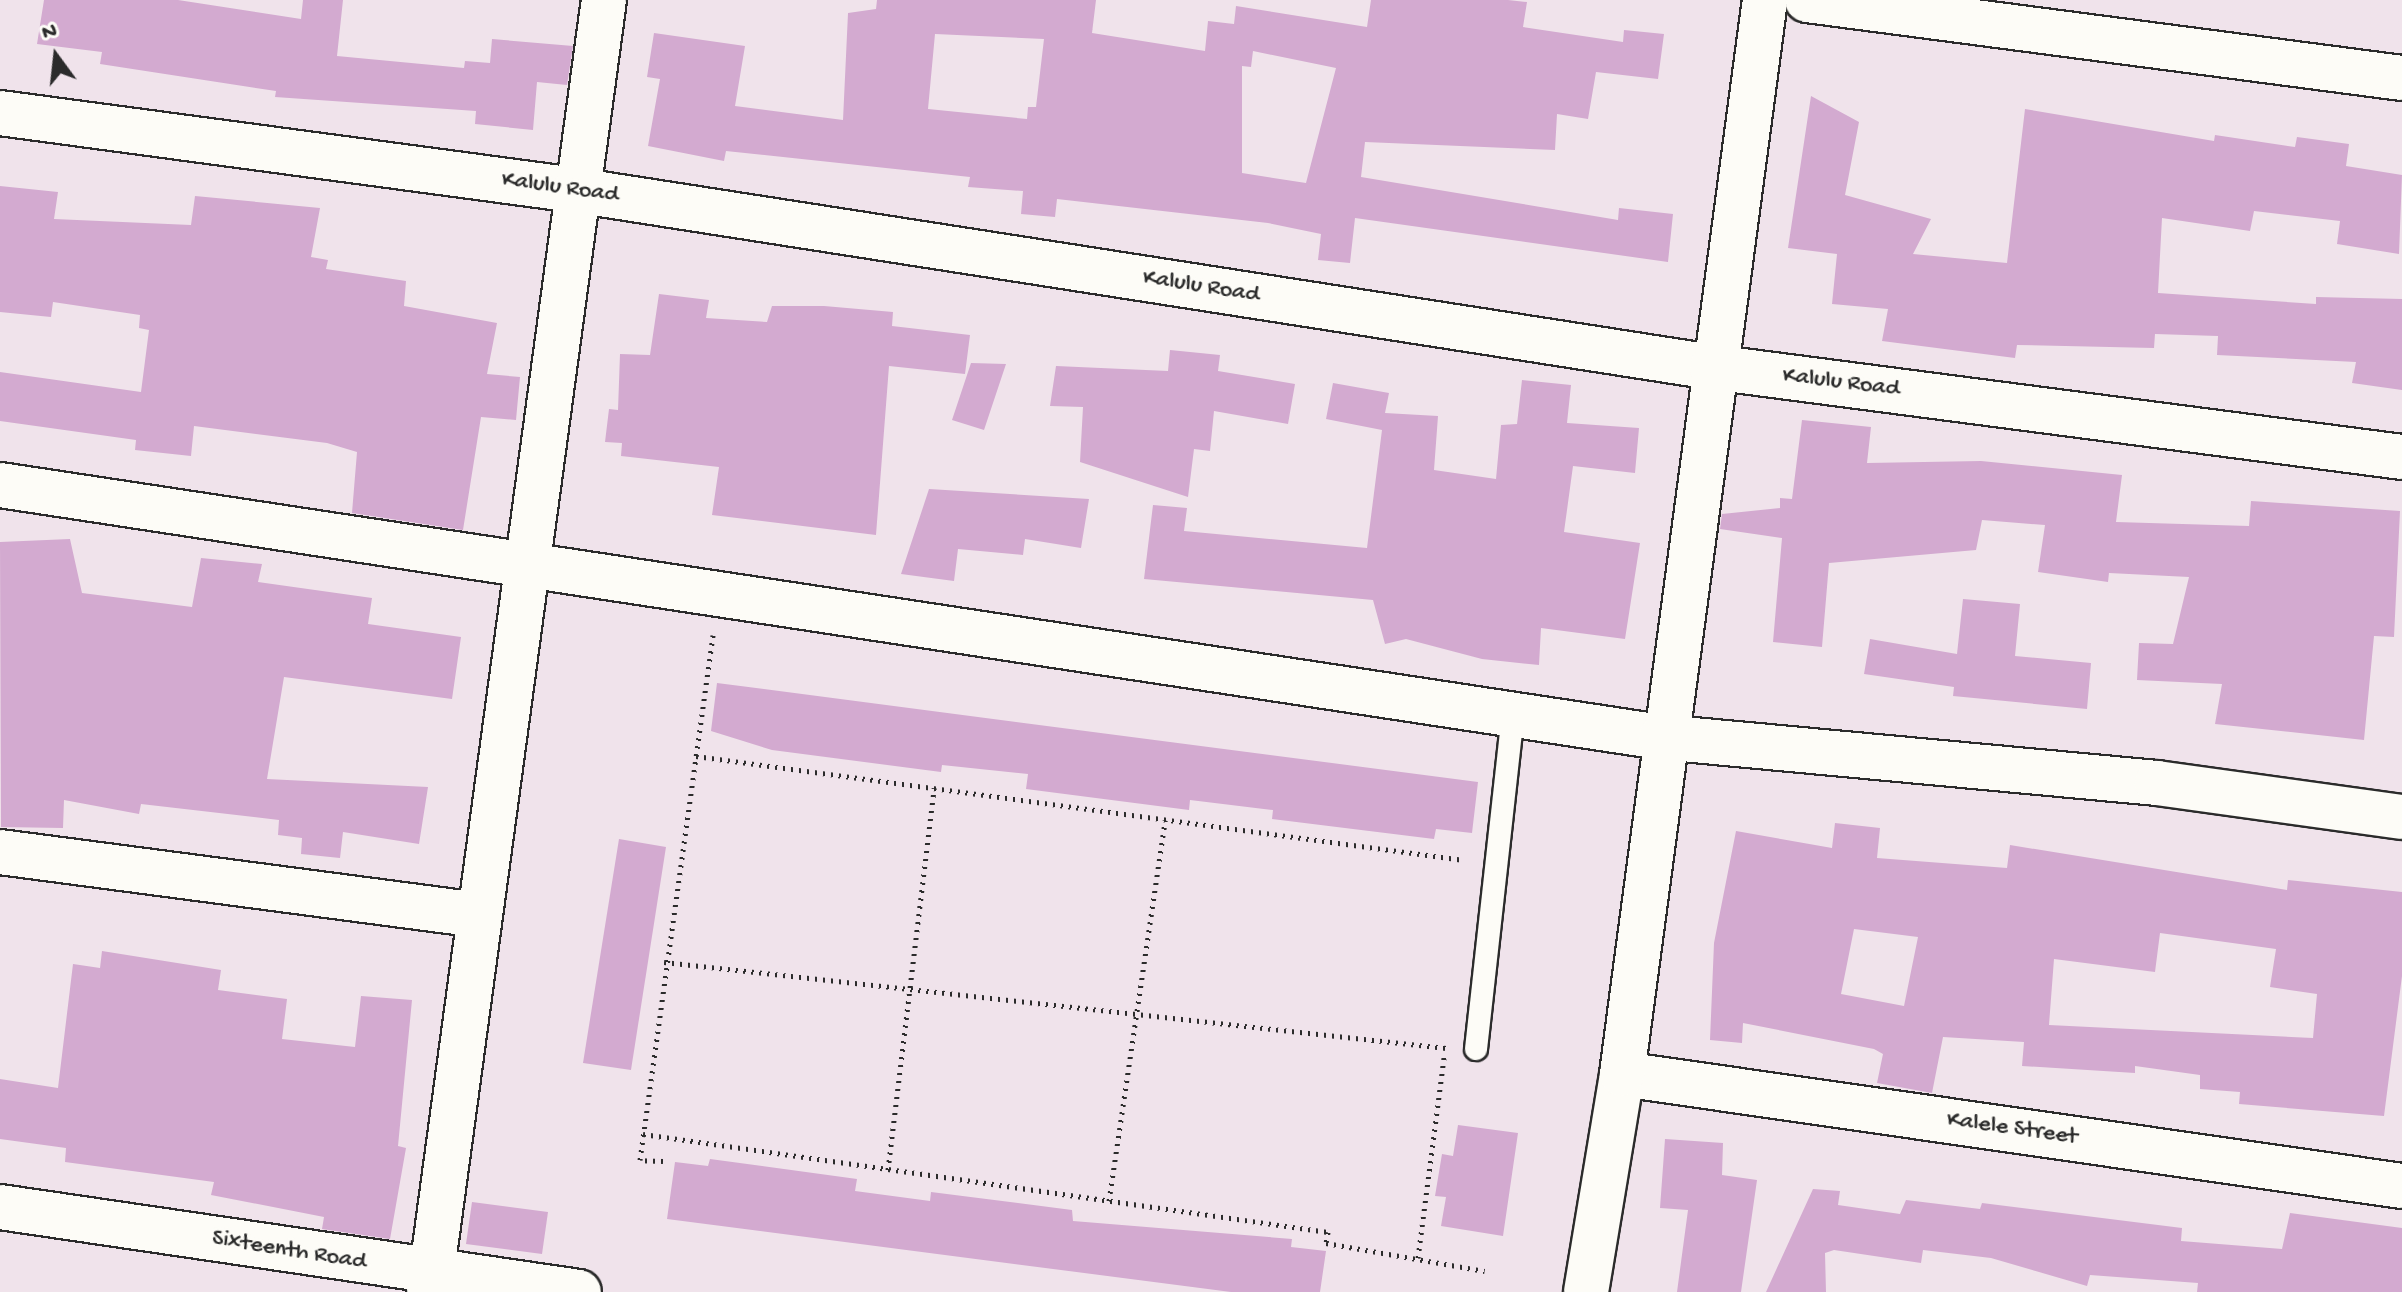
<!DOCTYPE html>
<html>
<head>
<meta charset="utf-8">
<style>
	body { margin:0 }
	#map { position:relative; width:2402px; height:1292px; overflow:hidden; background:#f0e3eb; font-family:"Gochi Hand",sans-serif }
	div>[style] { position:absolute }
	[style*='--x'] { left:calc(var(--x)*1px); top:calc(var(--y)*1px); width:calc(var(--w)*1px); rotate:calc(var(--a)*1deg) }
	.building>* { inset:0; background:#d3aad0 }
	.path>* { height:5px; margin-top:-2.5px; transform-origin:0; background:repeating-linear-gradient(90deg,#2b2b2b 0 2px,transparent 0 8px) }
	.roads { filter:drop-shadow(2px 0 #2b2b2b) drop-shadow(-2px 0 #2b2b2b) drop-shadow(0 2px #2b2b2b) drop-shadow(0 -2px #2b2b2b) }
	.lane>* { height:22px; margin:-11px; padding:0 11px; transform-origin:11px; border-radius:11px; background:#fdfcf7 }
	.street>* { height:44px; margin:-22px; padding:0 22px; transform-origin:22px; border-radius:22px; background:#fdfcf7 }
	span { translate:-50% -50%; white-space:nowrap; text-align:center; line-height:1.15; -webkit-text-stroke:6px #fdfcf7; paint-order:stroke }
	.street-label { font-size:24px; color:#2b2b2b }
	.north { position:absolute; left:16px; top:16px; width:80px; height:80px; -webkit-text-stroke:6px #fdfcf7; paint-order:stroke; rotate:345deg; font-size:22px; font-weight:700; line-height:32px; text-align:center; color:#2b2b2b }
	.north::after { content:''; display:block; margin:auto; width:28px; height:36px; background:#2b2b2b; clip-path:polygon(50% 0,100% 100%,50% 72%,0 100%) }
</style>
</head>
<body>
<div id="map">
	<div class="building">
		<i style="clip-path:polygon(44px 0,178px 0,301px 19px,303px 0,343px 0,337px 56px,464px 68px,465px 61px,490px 63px,492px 39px,573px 46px,567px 85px,537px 82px,533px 130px,475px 124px,476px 111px,275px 97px,276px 91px,100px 64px,102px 52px,37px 44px)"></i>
		<i style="clip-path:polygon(evenodd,877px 0,1096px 0,1092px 33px,1205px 51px,1208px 21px,1234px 24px,1236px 6px,1367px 27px,1371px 0,1508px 0,1527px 2px,1523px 27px,1623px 42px,1624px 30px,1664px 34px,1658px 79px,1596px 72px,1588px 119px,1557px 114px,1555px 150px,1365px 142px,1361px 177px,1618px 220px,1619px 208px,1673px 214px,1668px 262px,1355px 218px,1350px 263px,1318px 260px,1321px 234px,1268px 223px,1057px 199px,1055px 217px,1021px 214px,1023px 191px,968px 187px,970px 177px,726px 151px,724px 161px,648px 146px,660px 79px,647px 77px,654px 33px,745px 46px,735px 106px,843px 120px,848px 13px,876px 9px,877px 0,935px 34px,1044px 39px,1036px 107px,1028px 107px,1027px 119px,928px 109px,935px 34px,877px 0,1253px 51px,1336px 68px,1306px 183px,1242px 173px,1242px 66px,1251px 67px,1253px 51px)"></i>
		<i style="clip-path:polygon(1811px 96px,1859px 122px,1845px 195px,1931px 219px,1913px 254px,2007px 263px,2025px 109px,2214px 141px,2215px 135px,2295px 147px,2297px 137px,2349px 144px,2346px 166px,2402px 175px,2399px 254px,2337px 244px,2340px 221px,2254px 211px,2250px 231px,2162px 218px,2158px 293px,2316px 304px,2316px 297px,2402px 299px,2402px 390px,2352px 383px,2356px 362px,2217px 355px,2218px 336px,2155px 334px,2154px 348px,2017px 345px,2015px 358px,1882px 341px,1888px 309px,1832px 304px,1837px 254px,1788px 248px)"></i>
		<i style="clip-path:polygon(0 186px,58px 192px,54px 219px,191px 225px,195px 196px,320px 208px,311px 257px,328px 260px,326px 269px,406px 281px,404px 306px,497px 323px,487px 374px,520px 377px,516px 420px,481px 417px,463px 530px,352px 513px,357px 452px,327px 443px,194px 426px,191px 456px,135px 450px,136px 440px,0 421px,0 372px,141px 392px,149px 330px,139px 328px,140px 315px,53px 302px,51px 317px,0 312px)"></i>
		<i style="clip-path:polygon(659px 294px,709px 300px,706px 318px,767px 322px,772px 306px,824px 306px,893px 312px,892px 326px,970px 335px,965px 374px,889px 366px,876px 535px,712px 515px,719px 467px,621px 456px,622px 443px,605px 442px,609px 409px,618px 410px,620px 354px,650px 355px)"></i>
		<i style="clip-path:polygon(1170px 350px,1220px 355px,1218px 371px,1295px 384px,1288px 424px,1214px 411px,1210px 451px,1194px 449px,1188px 497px,1080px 462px,1083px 407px,1050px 406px,1056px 366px,1168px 371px)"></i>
		<i style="clip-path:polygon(971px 363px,1006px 364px,984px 430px,952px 420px)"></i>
		<i style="clip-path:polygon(1522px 380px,1571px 385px,1567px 423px,1639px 428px,1635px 473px,1573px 466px,1564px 532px,1640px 543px,1625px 639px,1541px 628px,1539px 665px,1482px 659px,1406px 639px,1385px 644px,1373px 600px,1144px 579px,1153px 505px,1187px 508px,1184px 531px,1367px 548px,1382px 430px,1326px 419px,1333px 383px,1389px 393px,1385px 413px,1438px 416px,1434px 470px,1496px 479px,1501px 425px,1517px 424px)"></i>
		<i style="clip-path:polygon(1802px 420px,1871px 427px,1867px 463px,1981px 461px,2122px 475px,2116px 522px,2249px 526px,2251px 501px,2400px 511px,2394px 637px,2374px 636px,2364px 740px,2215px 724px,2222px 684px,2137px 680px,2139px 643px,2173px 644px,2189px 577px,2109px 573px,2108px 582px,2038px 572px,2045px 525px,1982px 520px,1976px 550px,1829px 563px,1822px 647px,1773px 642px,1782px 538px,1720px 529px,1722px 514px,1780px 508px,1780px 498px,1792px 499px)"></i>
		<i style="clip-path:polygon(929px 489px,1089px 499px,1081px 548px,1025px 539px,1023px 555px,958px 549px,954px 581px,901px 574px)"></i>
		<i style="clip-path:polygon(70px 539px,82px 593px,192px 607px,201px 558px,262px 564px,258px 582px,372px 598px,368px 624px,461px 637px,452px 699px,284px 677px,267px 779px,428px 787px,419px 844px,343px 832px,340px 858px,301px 854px,302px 838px,278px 835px,279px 820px,141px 804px,139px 814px,64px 800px,63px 828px,1px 827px,0 542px)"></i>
		<i style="clip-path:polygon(1963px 599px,2020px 604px,2015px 656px,2091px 663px,2087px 709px,1953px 696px,1954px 687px,1864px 674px,1870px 639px,1957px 654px)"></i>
		<i style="clip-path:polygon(717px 683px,1478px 782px,1472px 833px,1436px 829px,1434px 839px,1272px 819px,1273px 810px,1190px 800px,1189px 810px,1026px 789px,1028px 774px,942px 765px,941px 772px,772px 750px,711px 731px)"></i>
		<i style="clip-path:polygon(evenodd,1835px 823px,1880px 828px,1877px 858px,2007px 868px,2010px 845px,2287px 890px,2288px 880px,2402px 892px,2402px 976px,2384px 1116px,2239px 1104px,2240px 1092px,2200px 1089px,2200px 1075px,2135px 1066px,2135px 1073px,2022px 1066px,2024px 1042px,1943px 1037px,1932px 1093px,1877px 1083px,1883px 1054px,1874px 1049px,1743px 1023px,1742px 1043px,1710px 1040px,1714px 943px,1736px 831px,1832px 848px,1835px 823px,1854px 929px,1918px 937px,1904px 1006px,1841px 994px,1854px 929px,1835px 823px,2160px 933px,2276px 949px,2270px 987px,2317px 994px,2313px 1038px,2049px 1025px,2054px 959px,2155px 972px,2160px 933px)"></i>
		<i style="clip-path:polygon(619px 839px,666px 847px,631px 1070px,583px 1063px)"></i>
		<i style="clip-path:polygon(102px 951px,221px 970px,218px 990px,287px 999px,282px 1039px,355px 1047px,361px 996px,412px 1000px,398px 1146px,406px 1148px,390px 1239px,322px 1229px,324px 1217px,211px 1195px,214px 1182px,65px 1162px,66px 1148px,0 1139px,0 1079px,58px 1088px,73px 964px,100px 968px)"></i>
		<i style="clip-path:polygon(1458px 1125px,1518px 1133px,1503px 1236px,1441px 1226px,1446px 1197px,1435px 1196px,1442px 1154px,1453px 1156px)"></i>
		<i style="clip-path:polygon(1665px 1139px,1723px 1143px,1722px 1175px,1757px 1180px,1741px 1292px,1677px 1292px,1688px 1210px,1660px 1208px)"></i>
		<i style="clip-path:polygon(710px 1159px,857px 1179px,855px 1191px,930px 1201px,931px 1192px,1072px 1210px,1073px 1221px,1292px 1239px,1291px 1247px,1326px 1251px,1320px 1292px,1231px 1292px,667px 1219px,675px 1162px,708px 1166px)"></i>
		<i style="clip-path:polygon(1813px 1189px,1840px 1191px,1838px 1205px,1900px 1214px,1906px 1200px,1980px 1209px,1982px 1203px,2182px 1228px,2181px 1241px,2282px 1249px,2290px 1213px,2402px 1228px,2402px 1292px,2197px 1292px,2198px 1283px,2090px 1275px,2087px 1286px,1991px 1258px,1923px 1250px,1921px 1263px,1834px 1250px,1825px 1253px,1826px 1292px,1766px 1292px)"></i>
		<i style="clip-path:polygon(472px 1202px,548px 1212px,542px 1254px,466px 1244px)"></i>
	</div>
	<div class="path">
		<i style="--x:696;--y:756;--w:775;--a:7.71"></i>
		<i style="--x:664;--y:962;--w:787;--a:6.28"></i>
		<i style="--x:643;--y:1134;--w:692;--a:8.14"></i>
		<i style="--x:1328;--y:1232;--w:11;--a:100"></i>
		<i style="--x:1326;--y:1243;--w:161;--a:10"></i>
		<i style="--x:663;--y:1161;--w:23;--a:-178"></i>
		<i style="--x:640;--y:1160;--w:530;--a:-82.08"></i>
		<i style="--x:888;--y:1170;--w:385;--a:-83.1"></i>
		<i style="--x:1109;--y:1201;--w:385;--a:-81.6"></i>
		<i style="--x:1418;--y:1258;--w:203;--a:-82.6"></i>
	</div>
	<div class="roads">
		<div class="lane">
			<i style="--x:1476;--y:1049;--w:335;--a:-83.7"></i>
		</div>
		<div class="street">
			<i style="--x:1807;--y:0;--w:600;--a:7.47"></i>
			<i style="--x:0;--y:113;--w:580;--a:7.63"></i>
			<i style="--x:575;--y:190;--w:1151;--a:8.85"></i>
			<i style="--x:1712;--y:367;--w:696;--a:7.43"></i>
			<i style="--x:0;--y:485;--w:1680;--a:8.63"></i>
			<i style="--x:1661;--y:737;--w:498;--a:5.3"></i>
			<i style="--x:2157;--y:783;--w:247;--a:7.9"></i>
			<i style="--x:0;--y:852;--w:483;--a:7.5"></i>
			<i style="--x:1622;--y:1074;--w:788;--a:8.17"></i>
			<i style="--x:0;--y:1207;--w:585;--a:8.35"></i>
			<i style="--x:429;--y:1292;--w:1304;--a:-82.29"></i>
			<i style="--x:1586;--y:1292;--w:221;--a:-80.6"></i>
			<i style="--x:1622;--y:1074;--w:1083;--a:-82.42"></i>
		</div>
	</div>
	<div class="street-label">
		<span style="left:560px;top:188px;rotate:8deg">Kalulu Road</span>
		<span style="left:1201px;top:287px;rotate:9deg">Kalulu Road</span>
		<span style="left:1841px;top:383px;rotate:7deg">Kalulu Road</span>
		<span style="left:2012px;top:1129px;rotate:8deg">Kalele Street</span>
		<span style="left:289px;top:1251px;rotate:9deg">Sixteenth Road</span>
	</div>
	<div class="north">N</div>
</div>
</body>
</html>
